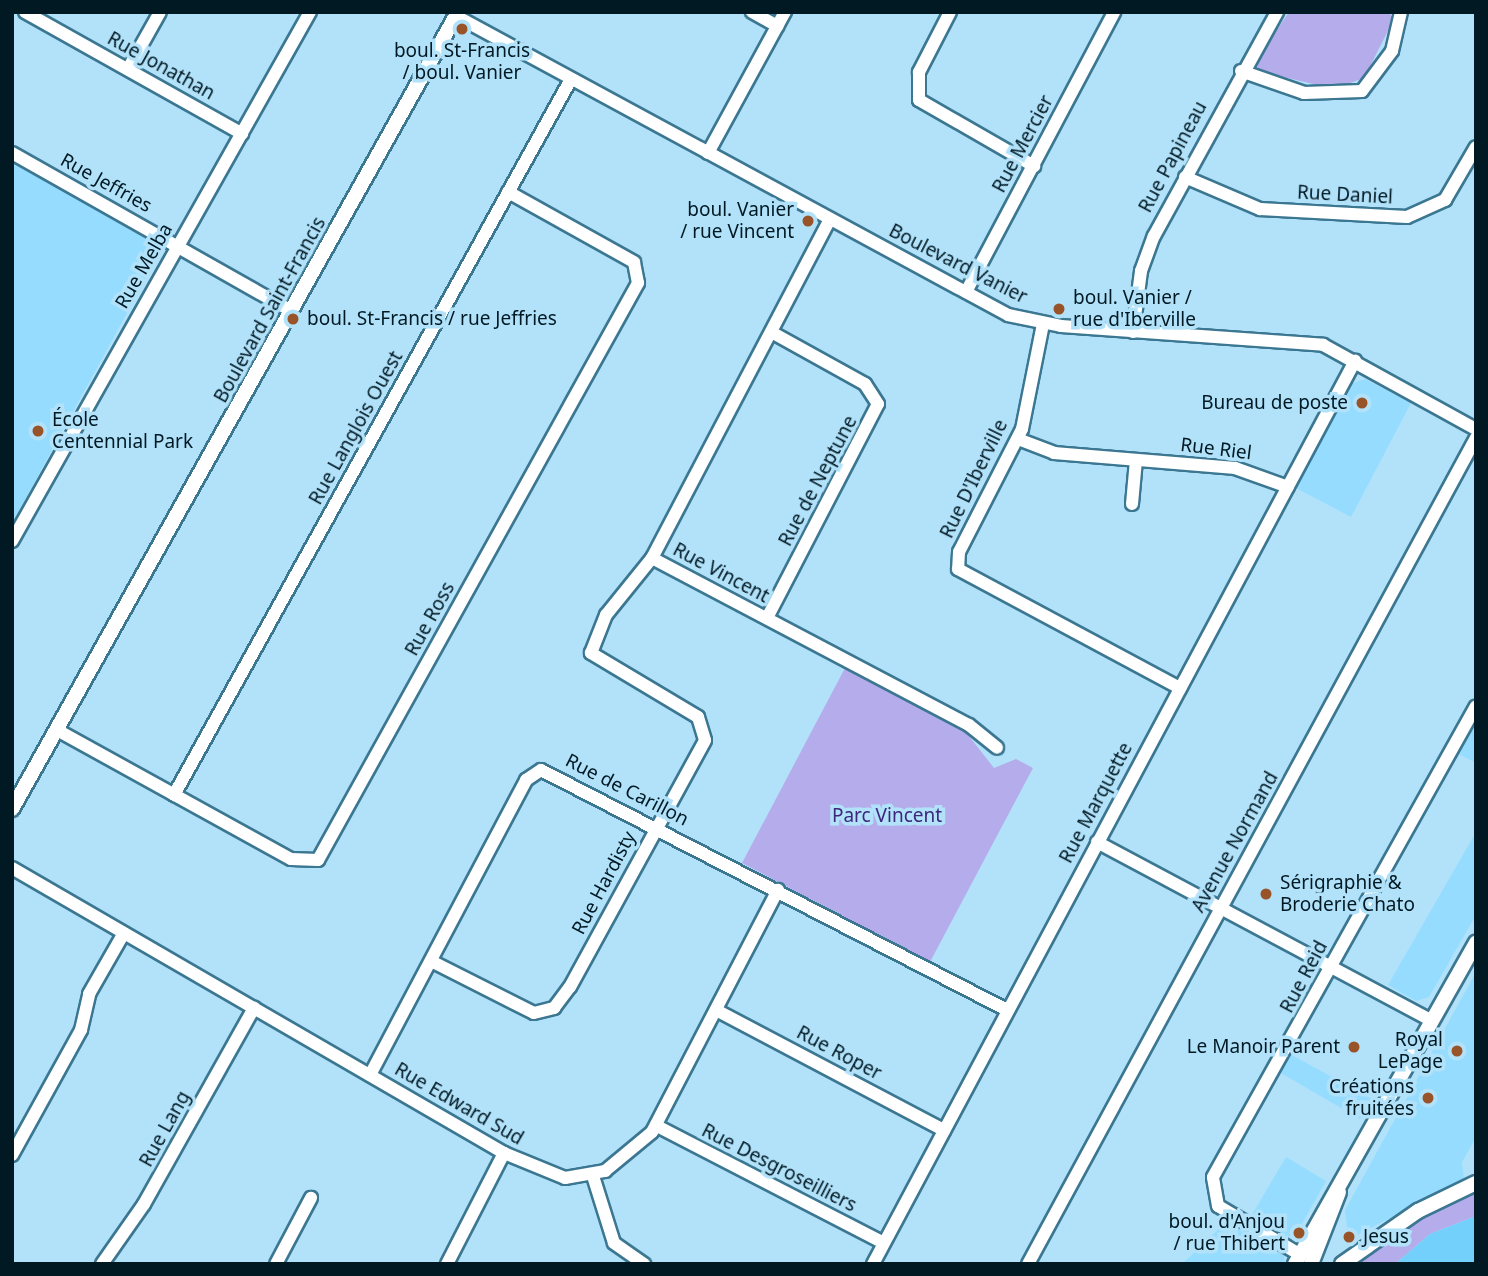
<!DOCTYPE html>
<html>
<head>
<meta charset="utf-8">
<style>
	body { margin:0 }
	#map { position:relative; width:1488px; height:1276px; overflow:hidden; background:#b2e2fa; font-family:"Noto Sans",sans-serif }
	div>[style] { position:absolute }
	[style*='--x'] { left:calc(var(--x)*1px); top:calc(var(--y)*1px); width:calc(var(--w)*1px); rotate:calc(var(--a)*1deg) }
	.built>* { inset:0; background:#96dcfe }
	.green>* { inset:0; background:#b5adeb }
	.water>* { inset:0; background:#72d0fb }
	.roads { filter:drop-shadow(2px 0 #3c7792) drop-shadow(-2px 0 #3c7792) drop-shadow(0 2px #3c7792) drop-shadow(0 -2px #3c7792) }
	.minor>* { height:12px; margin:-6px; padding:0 6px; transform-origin:6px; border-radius:6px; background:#fff }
	.tertiary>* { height:14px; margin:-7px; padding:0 7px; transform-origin:7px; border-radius:7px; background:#fff }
	.dots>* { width:19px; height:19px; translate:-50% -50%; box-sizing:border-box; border:4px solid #b2e2fa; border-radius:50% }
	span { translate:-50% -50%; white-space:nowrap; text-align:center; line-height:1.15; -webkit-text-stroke:7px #b2e2fa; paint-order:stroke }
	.poi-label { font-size:19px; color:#011923 }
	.right { translate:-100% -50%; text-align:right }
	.left { translate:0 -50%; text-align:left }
	.street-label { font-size:19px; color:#011923 }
	.park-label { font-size:19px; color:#3d267c }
	.frame { position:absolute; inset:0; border:14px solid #011923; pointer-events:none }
</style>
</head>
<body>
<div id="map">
	<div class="built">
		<i style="clip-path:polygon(12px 161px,149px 237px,161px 251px,12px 523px)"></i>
		<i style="clip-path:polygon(1365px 379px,1411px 403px,1351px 517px,1296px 488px,1350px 384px)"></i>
		<i style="clip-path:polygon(1472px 727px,1476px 729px,1476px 763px,1457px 753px)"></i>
		<i style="clip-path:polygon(1476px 832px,1476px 915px,1429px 997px,1416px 1001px,1388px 985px)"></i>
		<i style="clip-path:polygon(1476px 972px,1476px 1137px,1462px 1162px,1464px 1180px,1357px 1235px,1347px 1228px,1345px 1210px)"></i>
		<i style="clip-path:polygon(1290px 1054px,1372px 1099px,1360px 1119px,1279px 1072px)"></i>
		<i style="clip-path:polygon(1286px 1157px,1326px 1181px,1298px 1231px,1288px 1237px,1250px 1218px)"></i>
		<i style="clip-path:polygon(1228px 1220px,1284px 1256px,1285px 1264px,1182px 1264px)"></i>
	</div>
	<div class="green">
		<i style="clip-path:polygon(1289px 12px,1390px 12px,1392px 23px,1364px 78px,1334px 89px,1258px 71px,1257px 60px)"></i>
		<i style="clip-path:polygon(845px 668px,965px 731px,994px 768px,1016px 759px,1033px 768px,930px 962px,742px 863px)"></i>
		<i style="clip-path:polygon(1476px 1192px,1476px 1216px,1430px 1234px,1395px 1264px,1358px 1264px,1416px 1221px)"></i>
	</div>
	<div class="water">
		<i style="clip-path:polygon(1476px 1216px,1476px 1264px,1395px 1264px,1430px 1234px)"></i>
	</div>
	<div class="roads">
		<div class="minor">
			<i style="--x:25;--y:12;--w:249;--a:29.3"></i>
			<i style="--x:752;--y:12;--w:29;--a:29"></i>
			<i style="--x:950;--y:12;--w:68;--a:117.3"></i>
			<i style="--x:919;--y:72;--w:28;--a:90"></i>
			<i style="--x:919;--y:100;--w:133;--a:29.9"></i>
			<i style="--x:456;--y:16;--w:628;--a:28.44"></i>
			<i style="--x:1008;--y:315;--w:54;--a:11.7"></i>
			<i style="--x:1061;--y:326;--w:263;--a:4.1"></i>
			<i style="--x:1323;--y:345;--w:175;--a:28.8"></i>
			<i style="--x:128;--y:69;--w:65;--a:-60.7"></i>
			<i style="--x:1241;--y:71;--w:67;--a:19.2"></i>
			<i style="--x:1304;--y:93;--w:58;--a:-2"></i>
			<i style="--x:1362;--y:91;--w:50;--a:-53.1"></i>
			<i style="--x:1392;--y:51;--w:40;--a:-77"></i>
			<i style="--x:12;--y:153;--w:321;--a:29.5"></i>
			<i style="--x:708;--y:153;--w:161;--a:-61.4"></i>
			<i style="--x:1185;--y:177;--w:82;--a:23.1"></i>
			<i style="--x:1260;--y:209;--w:147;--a:3.1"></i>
			<i style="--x:1407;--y:217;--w:42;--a:-24.1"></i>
			<i style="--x:1445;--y:200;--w:61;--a:-59.7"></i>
			<i style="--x:830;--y:219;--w:383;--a:117.7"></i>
			<i style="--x:652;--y:558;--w:358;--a:27.8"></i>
			<i style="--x:969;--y:725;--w:36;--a:39"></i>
			<i style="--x:966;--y:292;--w:317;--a:-62.1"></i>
			<i style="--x:1043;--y:324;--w:107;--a:101.3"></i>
			<i style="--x:1022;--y:429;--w:138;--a:117.1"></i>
			<i style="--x:959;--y:552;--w:17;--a:93"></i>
			<i style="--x:958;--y:569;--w:252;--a:28.2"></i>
			<i style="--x:1133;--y:332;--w:62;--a:-82.5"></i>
			<i style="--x:1141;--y:271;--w:37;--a:-70"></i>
			<i style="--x:1154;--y:236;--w:256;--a:-61.2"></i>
			<i style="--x:1018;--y:439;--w:39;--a:21"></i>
			<i style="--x:1054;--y:453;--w:182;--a:4.7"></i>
			<i style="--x:1235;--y:468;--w:56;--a:19.7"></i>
			<i style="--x:1132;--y:504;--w:44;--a:-84.8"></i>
			<i style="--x:12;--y:541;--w:607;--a:-60.61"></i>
			<i style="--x:767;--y:618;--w:241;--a:-62.6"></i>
			<i style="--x:878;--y:404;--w:24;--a:-123"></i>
			<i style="--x:865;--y:384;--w:107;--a:-151"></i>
			<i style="--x:57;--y:730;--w:267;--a:28.9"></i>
			<i style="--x:291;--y:859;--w:27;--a:2"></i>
			<i style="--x:318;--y:860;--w:660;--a:-60.99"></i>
			<i style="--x:638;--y:283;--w:21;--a:-101"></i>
			<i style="--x:634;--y:262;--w:144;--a:-150.9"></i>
			<i style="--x:174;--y:795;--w:819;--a:-60.99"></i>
			<i style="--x:1097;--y:842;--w:380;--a:28.1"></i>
			<i style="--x:12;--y:868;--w:569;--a:30.08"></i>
			<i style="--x:504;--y:1153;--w:66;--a:22.3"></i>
			<i style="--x:565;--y:1178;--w:41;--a:-9.9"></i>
			<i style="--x:605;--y:1171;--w:61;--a:-39.7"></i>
			<i style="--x:652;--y:1132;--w:273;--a:-62.5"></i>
			<i style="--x:431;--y:961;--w:115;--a:26.8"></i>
			<i style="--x:534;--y:1013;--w:21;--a:-14"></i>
			<i style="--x:554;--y:1008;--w:26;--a:-53"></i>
			<i style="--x:570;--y:987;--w:281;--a:-61.3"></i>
			<i style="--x:705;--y:740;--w:24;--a:-107"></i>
			<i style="--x:698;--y:717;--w:125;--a:-149.1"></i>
			<i style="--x:591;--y:653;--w:41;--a:-68.5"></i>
			<i style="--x:606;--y:615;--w:73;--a:-51.1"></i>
			<i style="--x:716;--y:1010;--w:258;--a:27.8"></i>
			<i style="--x:370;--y:1075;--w:334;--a:-62.1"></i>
			<i style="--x:526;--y:780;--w:18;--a:-34"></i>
			<i style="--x:541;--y:770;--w:524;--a:27.25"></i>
			<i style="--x:657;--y:1126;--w:255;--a:27.3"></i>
			<i style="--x:12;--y:1155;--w:143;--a:-61.1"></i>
			<i style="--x:81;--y:1030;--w:37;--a:-77"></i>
			<i style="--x:89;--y:994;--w:70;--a:-60.2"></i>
			<i style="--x:593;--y:1176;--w:70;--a:72.6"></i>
			<i style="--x:614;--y:1243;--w:37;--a:35"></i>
			<i style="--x:1299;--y:1254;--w:94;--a:-149.3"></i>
			<i style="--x:1218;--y:1206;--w:29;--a:-100"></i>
			<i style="--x:1213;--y:1177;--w:539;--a:-60.82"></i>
			<i style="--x:102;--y:1264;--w:73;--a:-55"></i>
			<i style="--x:144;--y:1204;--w:225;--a:-60.7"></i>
			<i style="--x:276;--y:1264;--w:75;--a:-62.1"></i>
			<i style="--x:447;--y:1264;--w:125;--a:-62.8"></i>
			<i style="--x:873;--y:1264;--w:1024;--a:-61.91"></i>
			<i style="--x:1028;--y:1264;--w:940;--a:-61.53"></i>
		</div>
		<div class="tertiary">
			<i style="--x:12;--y:809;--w:913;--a:-60.77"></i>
			<i style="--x:1295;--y:1264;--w:369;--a:-60.6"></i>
			<i style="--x:1311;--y:1264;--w:77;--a:-68.7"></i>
			<i style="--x:1342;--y:1264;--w:93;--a:-34.9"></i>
			<i style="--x:1418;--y:1211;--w:64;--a:-25.8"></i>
		</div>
	</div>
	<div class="dots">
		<i style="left:462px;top:29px;background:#995329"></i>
		<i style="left:808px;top:221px;background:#995329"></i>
		<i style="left:1059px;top:309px;background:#995329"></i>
		<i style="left:293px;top:319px;background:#995329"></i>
		<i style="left:1362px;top:403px;background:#995329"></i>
		<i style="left:38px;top:431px;background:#995329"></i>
		<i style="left:1266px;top:894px;background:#995329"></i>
		<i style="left:1354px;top:1047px;background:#995329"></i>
		<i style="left:1457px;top:1051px;background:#995329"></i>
		<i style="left:1428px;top:1098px;background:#995329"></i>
		<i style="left:1299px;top:1233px;background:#995329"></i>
		<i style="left:1349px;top:1237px;background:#995329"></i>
	</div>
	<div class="poi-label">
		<span style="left:462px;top:62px">boul. St-Francis<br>/ boul. Vanier</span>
		<span class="right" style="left:794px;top:221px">boul. Vanier<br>/ rue Vincent</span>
		<span class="left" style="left:1073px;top:309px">boul. Vanier /<br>rue d'Iberville</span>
		<span class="left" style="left:307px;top:319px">boul. St-Francis / rue Jeffries</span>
		<span class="right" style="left:1348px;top:403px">Bureau de poste</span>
		<span class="left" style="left:52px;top:431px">École<br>Centennial Park</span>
		<span class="left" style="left:1280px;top:894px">Sérigraphie &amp;<br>Broderie Chato</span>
		<span class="right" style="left:1443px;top:1051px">Royal<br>LePage</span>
		<span class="right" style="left:1340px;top:1047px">Le Manoir Parent</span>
		<span class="right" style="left:1414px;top:1098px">Créations<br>fruitées</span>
		<span class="right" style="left:1285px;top:1233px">boul. d'Anjou<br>/ rue Thibert</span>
		<span class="left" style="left:1363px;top:1237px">Jesus</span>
	</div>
	<div class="street-label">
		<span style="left:161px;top:66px;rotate:29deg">Rue Jonathan</span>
		<span style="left:1023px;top:144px;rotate:-62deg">Rue Mercier</span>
		<span style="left:1173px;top:157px;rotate:-62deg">Rue Papineau</span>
		<span style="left:106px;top:183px;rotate:29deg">Rue Jeffries</span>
		<span style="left:1345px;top:195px;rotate:3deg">Rue Daniel</span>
		<span style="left:958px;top:264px;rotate:27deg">Boulevard Vanier</span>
		<span style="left:144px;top:266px;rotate:-60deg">Rue Melba</span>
		<span style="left:270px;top:310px;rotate:-61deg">Boulevard Saint-Francis</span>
		<span style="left:356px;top:428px;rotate:-61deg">Rue Langlois Ouest</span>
		<span style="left:1216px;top:449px;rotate:7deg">Rue Riel</span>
		<span style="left:974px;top:479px;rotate:-64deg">Rue D'Iberville</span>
		<span style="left:818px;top:481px;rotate:-62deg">Rue de Neptune</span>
		<span style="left:721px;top:573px;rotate:28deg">Rue Vincent</span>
		<span style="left:430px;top:619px;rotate:-61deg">Rue Ross</span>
		<span style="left:627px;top:790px;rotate:27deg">Rue de Carillon</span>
		<span style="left:1096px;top:803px;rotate:-62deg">Rue Marquette</span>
		<span style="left:1235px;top:842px;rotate:-61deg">Avenue Normand</span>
		<span style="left:604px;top:883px;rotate:-62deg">Rue Hardisty</span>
		<span style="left:1304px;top:977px;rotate:-62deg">Rue Reid</span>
		<span style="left:839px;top:1053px;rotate:28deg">Rue Roper</span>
		<span style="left:459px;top:1104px;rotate:30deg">Rue Edward Sud</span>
		<span style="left:165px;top:1129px;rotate:-61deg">Rue Lang</span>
		<span style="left:779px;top:1168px;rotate:27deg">Rue Desgroseilliers</span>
	</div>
	<div class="park-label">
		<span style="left:887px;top:816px">Parc Vincent</span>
	</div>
	<div class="frame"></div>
</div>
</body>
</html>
